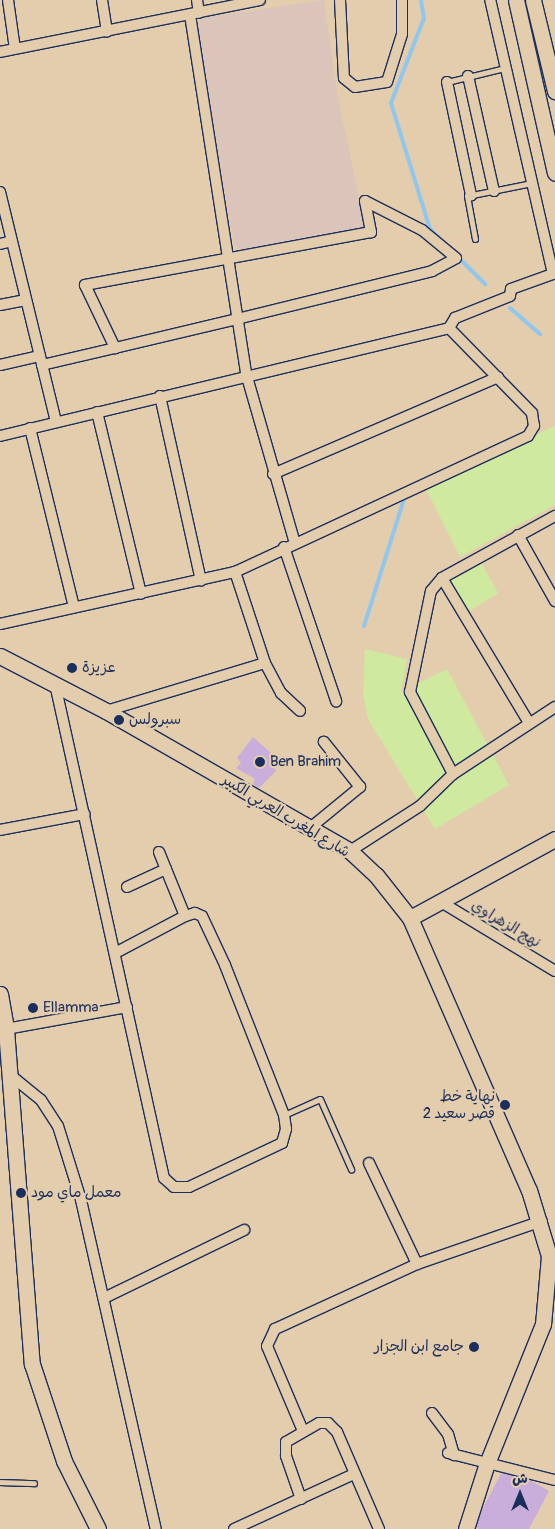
<!DOCTYPE html>
<html>
<head>
<meta charset="utf-8">
<style>
	body { margin:0 }
	#map { position:relative; width:555px; height:1529px; overflow:hidden; background:#e3cdac; font-family:Pangolin,"Playpen Sans Arabic",sans-serif }
	div>[style] { position:absolute }
	[style*='--x'] { left:calc(var(--x)*1px); top:calc(var(--y)*1px); width:calc(var(--w)*1px); rotate:calc(var(--a)*1deg) }
	.built>* { inset:0; background:#dbc4ba }
	.green>* { inset:0; background:#cfe99f }
	.stream>* { height:4px; margin:-2px; padding:0 2px; transform-origin:2px; border-radius:2px; background:#8fc7ee }
	.building>* { inset:0; background:#c9aedb }
	.roads { filter:drop-shadow(1px 0 #1b2f5e) drop-shadow(-1px 0 #1b2f5e) drop-shadow(0 1px #1b2f5e) drop-shadow(0 -1px #1b2f5e) }
	.lane>* { height:5px; margin:-2.5px; padding:0 2.5px; transform-origin:2.5px; border-radius:2.5px; background:#e3cdac }
	.street>* { height:10px; margin:-5px; padding:0 5px; transform-origin:5px; border-radius:5px; background:#e3cdac }
	.secondary>* { height:15px; margin:-7.5px; padding:0 7.5px; transform-origin:7.5px; border-radius:7.5px; background:#e3cdac }
	.dots>* { width:14px; height:14px; translate:-50% -50%; box-sizing:border-box; border:2px solid #e3cdac; border-radius:50% }
	span { translate:-50% -50%; white-space:nowrap; text-align:center; line-height:1.15; -webkit-text-stroke:4.5px #e3cdac; paint-order:stroke }
	.poi-label { font-size:15px; color:#1b2f5e }
	.left { translate:0 -50%; text-align:left }
	.right { translate:-100% -50%; text-align:right }
	.street-label { font-size:15px; color:#1b2f5e }
	.north { position:absolute; left:495px; top:1469px; width:50px; height:50px; -webkit-text-stroke:4px #e3cdac; paint-order:stroke; rotate:0deg; font-size:14px; font-weight:700; line-height:20px; text-align:center; color:#1b2f5e }
	.north::after { content:''; display:block; margin:auto; width:18px; height:22px; background:#1b2f5e; clip-path:polygon(50% 0,100% 100%,50% 72%,0 100%) }
</style>
</head>
<body>
<div id="map">
	<div class="built">
		<i style="clip-path:polygon(324px 0,337px 93px,365px 227px,242px 250px,234px 245px,196px 24px,202px 18px)"></i>
	</div>
	<div class="green">
		<i style="clip-path:polygon(555px 426px,555px 505px,460px 557px,425px 487px)"></i>
		<i style="clip-path:polygon(481px 562px,498px 593px,468px 612px,450px 580px)"></i>
		<i style="clip-path:polygon(365px 649px,407px 659px,401px 692px,447px 669px,509px 785px,435px 829px,368px 719px,363px 694px)"></i>
	</div>
	<div class="stream">
		<i style="--x:421;--y:0;--w:18;--a:81"></i>
		<i style="--x:424;--y:18;--w:91;--a:111.2"></i>
		<i style="--x:391;--y:103;--w:132;--a:72.8"></i>
		<i style="--x:430;--y:229;--w:14;--a:45"></i>
		<i style="--x:457;--y:256;--w:40;--a:45"></i>
		<i style="--x:510;--y:308;--w:40;--a:41"></i>
		<i style="--x:364;--y:626;--w:130;--a:-72.5"></i>
	</div>
	<div class="building">
		<i style="clip-path:polygon(253px 737px,280px 761px,274px 768px,276px 771px,259px 788px,253px 784px,255px 779px,236px 768px,241px 763px,237px 758px)"></i>
		<i style="clip-path:polygon(505px 1466px,549px 1491px,529px 1529px,479px 1529px,474px 1525px)"></i>
	</div>
	<div class="roads">
		<div class="lane">
			<i style="--x:447;--y:82;--w:60;--a:-13.6"></i>
			<i style="--x:475;--y:239;--w:44;--a:-100.5"></i>
			<i style="--x:467;--y:196;--w:66;--a:-11.3"></i>
			<i style="--x:284;--y:1115;--w:39;--a:-24"></i>
			<i style="--x:320;--y:1099;--w:77;--a:66.1"></i>
			<i style="--x:0;--y:1482;--w:34;--a:2"></i>
		</div>
		<div class="street">
			<i style="--x:8;--y:0;--w:49;--a:81.9"></i>
			<i style="--x:102;--y:0;--w:32;--a:81"></i>
			<i style="--x:197;--y:0;--w:13;--a:81"></i>
			<i style="--x:340;--y:0;--w:78;--a:87.1"></i>
			<i style="--x:344;--y:78;--w:14;--a:39"></i>
			<i style="--x:355;--y:87;--w:32;--a:-9"></i>
			<i style="--x:387;--y:82;--w:50;--a:-72.6"></i>
			<i style="--x:402;--y:34;--w:34;--a:-90"></i>
			<i style="--x:190;--y:15;--w:366;--a:81.1"></i>
			<i style="--x:247;--y:377;--w:173;--a:73.9"></i>
			<i style="--x:0;--y:52;--w:265;--a:-11.3"></i>
			<i style="--x:468;--y:76;--w:118;--a:77.3"></i>
			<i style="--x:447;--y:82;--w:116;--a:78"></i>
			<i style="--x:0;--y:192;--w:237;--a:76.3"></i>
			<i style="--x:0;--y:244;--w:12;--a:-14"></i>
			<i style="--x:0;--y:305;--w:25;--a:-11"></i>
			<i style="--x:0;--y:365;--w:41;--a:-12.7"></i>
			<i style="--x:42;--y:365;--w:75;--a:-13.1"></i>
			<i style="--x:115;--y:348;--w:125;--a:-13.4"></i>
			<i style="--x:237;--y:319;--w:201;--a:-13.8"></i>
			<i style="--x:432;--y:271;--w:27;--a:-28"></i>
			<i style="--x:456;--y:258;--w:44;--a:-140.5"></i>
			<i style="--x:422;--y:230;--w:64;--a:-153"></i>
			<i style="--x:365;--y:201;--w:32;--a:79"></i>
			<i style="--x:371;--y:232;--w:291;--a:169.5"></i>
			<i style="--x:85;--y:285;--w:70;--a:64.5"></i>
			<i style="--x:160;--y:396;--w:189;--a:77.5"></i>
			<i style="--x:97;--y:412;--w:187;--a:76.4"></i>
			<i style="--x:30;--y:428;--w:184;--a:76.2"></i>
			<i style="--x:0;--y:436;--w:462;--a:-13.5"></i>
			<i style="--x:449;--y:328;--w:12;--a:-59"></i>
			<i style="--x:455;--y:318;--w:59;--a:-21.8"></i>
			<i style="--x:510;--y:296;--w:7;--a:-82"></i>
			<i style="--x:511;--y:289;--w:45;--a:-19.7"></i>
			<i style="--x:553;--y:274;--w:281;--a:-102.9"></i>
			<i style="--x:273;--y:474;--w:245;--a:-23.3"></i>
			<i style="--x:518;--y:535;--w:76;--a:60.7"></i>
			<i style="--x:284;--y:547;--w:163;--a:71.3"></i>
			<i style="--x:442;--y:578;--w:169;--a:59"></i>
			<i style="--x:0;--y:624;--w:241;--a:-12.5"></i>
			<i style="--x:235;--y:572;--w:323;--a:-24.9"></i>
			<i style="--x:528;--y:436;--w:12;--a:-59"></i>
			<i style="--x:534;--y:426;--w:13;--a:-99"></i>
			<i style="--x:532;--y:413;--w:119;--a:-134.3"></i>
			<i style="--x:265;--y:663;--w:34;--a:62"></i>
			<i style="--x:281;--y:693;--w:26;--a:43"></i>
			<i style="--x:55;--y:684;--w:506;--a:77.56"></i>
			<i style="--x:164;--y:1178;--w:13;--a:42"></i>
			<i style="--x:174;--y:1187;--w:15;--a:0"></i>
			<i style="--x:189;--y:1187;--w:103;--a:-25.3"></i>
			<i style="--x:282;--y:1143;--w:15;--a:-74"></i>
			<i style="--x:286;--y:1129;--w:14;--a:-98"></i>
			<i style="--x:284;--y:1115;--w:161;--a:-111.5"></i>
			<i style="--x:225;--y:965;--w:54;--a:-115.1"></i>
			<i style="--x:202;--y:916;--w:8;--a:-157"></i>
			<i style="--x:195;--y:913;--w:10;--a:163"></i>
			<i style="--x:185;--y:916;--w:79;--a:152.1"></i>
			<i style="--x:106;--y:711;--w:166;--a:-16.8"></i>
			<i style="--x:265;--y:663;--w:96;--a:-108.2"></i>
			<i style="--x:453;--y:774;--w:93;--a:-117.7"></i>
			<i style="--x:410;--y:692;--w:103;--a:-78.3"></i>
			<i style="--x:431;--y:591;--w:17;--a:-50"></i>
			<i style="--x:442;--y:578;--w:129;--a:-28.8"></i>
			<i style="--x:310;--y:828;--w:65;--a:-39.4"></i>
			<i style="--x:360;--y:787;--w:58;--a:-128.7"></i>
			<i style="--x:0;--y:830;--w:86;--a:-10.7"></i>
			<i style="--x:350;--y:851;--w:83;--a:-32.7"></i>
			<i style="--x:420;--y:806;--w:46;--a:-44.1"></i>
			<i style="--x:453;--y:774;--w:122;--a:-33.3"></i>
			<i style="--x:159;--y:852;--w:69;--a:67.9"></i>
			<i style="--x:127;--y:887;--w:43;--a:-24.8"></i>
			<i style="--x:441;--y:902;--w:133;--a:31.2"></i>
			<i style="--x:6;--y:1029;--w:123;--a:-10.3"></i>
			<i style="--x:9;--y:1074;--w:41;--a:39.1"></i>
			<i style="--x:41;--y:1100;--w:31;--a:57"></i>
			<i style="--x:58;--y:1126;--w:77;--a:72.7"></i>
			<i style="--x:81;--y:1200;--w:337;--a:77.2"></i>
			<i style="--x:369;--y:1163;--w:112;--a:64.6"></i>
			<i style="--x:104;--y:1298;--w:156;--a:-25.9"></i>
			<i style="--x:432;--y:1413;--w:26;--a:53"></i>
			<i style="--x:448;--y:1434;--w:22;--a:74"></i>
			<i style="--x:303;--y:1431;--w:92;--a:-113"></i>
			<i style="--x:267;--y:1346;--w:19;--a:-65"></i>
			<i style="--x:275;--y:1329;--w:156;--a:-24.6"></i>
			<i style="--x:417;--y:1264;--w:132;--a:-19"></i>
			<i style="--x:448;--y:1453;--w:110;--a:14.2"></i>
			<i style="--x:301;--y:1499;--w:46;--a:-109.2"></i>
			<i style="--x:286;--y:1456;--w:14;--a:-90"></i>
			<i style="--x:286;--y:1442;--w:38;--a:-30"></i>
			<i style="--x:319;--y:1423;--w:9;--a:0"></i>
			<i style="--x:328;--y:1423;--w:13;--a:45"></i>
			<i style="--x:337;--y:1432;--w:106;--a:66.6"></i>
			<i style="--x:234;--y:1529;--w:132;--a:-24.6"></i>
		</div>
		<div class="secondary">
			<i style="--x:516;--y:0;--w:177;--a:77.3"></i>
			<i style="--x:533;--y:0;--w:94;--a:76.4"></i>
			<i style="--x:0;--y:656;--w:119;--a:27.4"></i>
			<i style="--x:106;--y:711;--w:281;--a:29.8"></i>
			<i style="--x:350;--y:851;--w:35;--a:43"></i>
			<i style="--x:376;--y:875;--w:55;--a:51.7"></i>
			<i style="--x:410;--y:918;--w:165;--a:-28.6"></i>
			<i style="--x:410;--y:918;--w:297;--a:66.4"></i>
			<i style="--x:529;--y:1190;--w:69;--a:73.1"></i>
			<i style="--x:549;--y:1256;--w:68;--a:95"></i>
			<i style="--x:543;--y:1324;--w:150;--a:111.9"></i>
			<i style="--x:487;--y:1463;--w:69;--a:107.7"></i>
			<i style="--x:0;--y:994;--w:36;--a:80"></i>
			<i style="--x:6;--y:1029;--w:336;--a:85.6"></i>
			<i style="--x:32;--y:1364;--w:102;--a:71.7"></i>
			<i style="--x:64;--y:1461;--w:76;--a:63.4"></i>
		</div>
	</div>
	<div class="dots">
		<i style="left:72px;top:668px;background:#1b2f5e"></i>
		<i style="left:119px;top:720px;background:#1b2f5e"></i>
		<i style="left:260px;top:762px;background:#1b2f5e"></i>
		<i style="left:33px;top:1008px;background:#1b2f5e"></i>
		<i style="left:505px;top:1105px;background:#1b2f5e"></i>
		<i style="left:21px;top:1193px;background:#1b2f5e"></i>
		<i style="left:474px;top:1347px;background:#1b2f5e"></i>
	</div>
	<div class="poi-label">
		<span class="left" style="left:82px;top:668px">عزيزة</span>
		<span class="left" style="left:129px;top:720px">سبرولس</span>
		<span class="left" style="left:270px;top:762px">Ben Brahim</span>
		<span class="left" style="left:43px;top:1008px">Ellamma</span>
		<span class="right" style="left:495px;top:1105px">نهاية خط<br>قصر سعيد 2</span>
		<span class="left" style="left:31px;top:1193px">معمل ماي مود</span>
		<span class="right" style="left:464px;top:1347px">جامع ابن الجزار</span>
	</div>
	<div class="street-label">
		<span style="left:286px;top:816px;rotate:31deg">شارع المغرب العربي الكبير</span>
		<span style="left:506px;top:924px;rotate:31deg">نهج الزهراوي</span>
	</div>
	<div class="north">ش</div>
</div>
</body>
</html>
